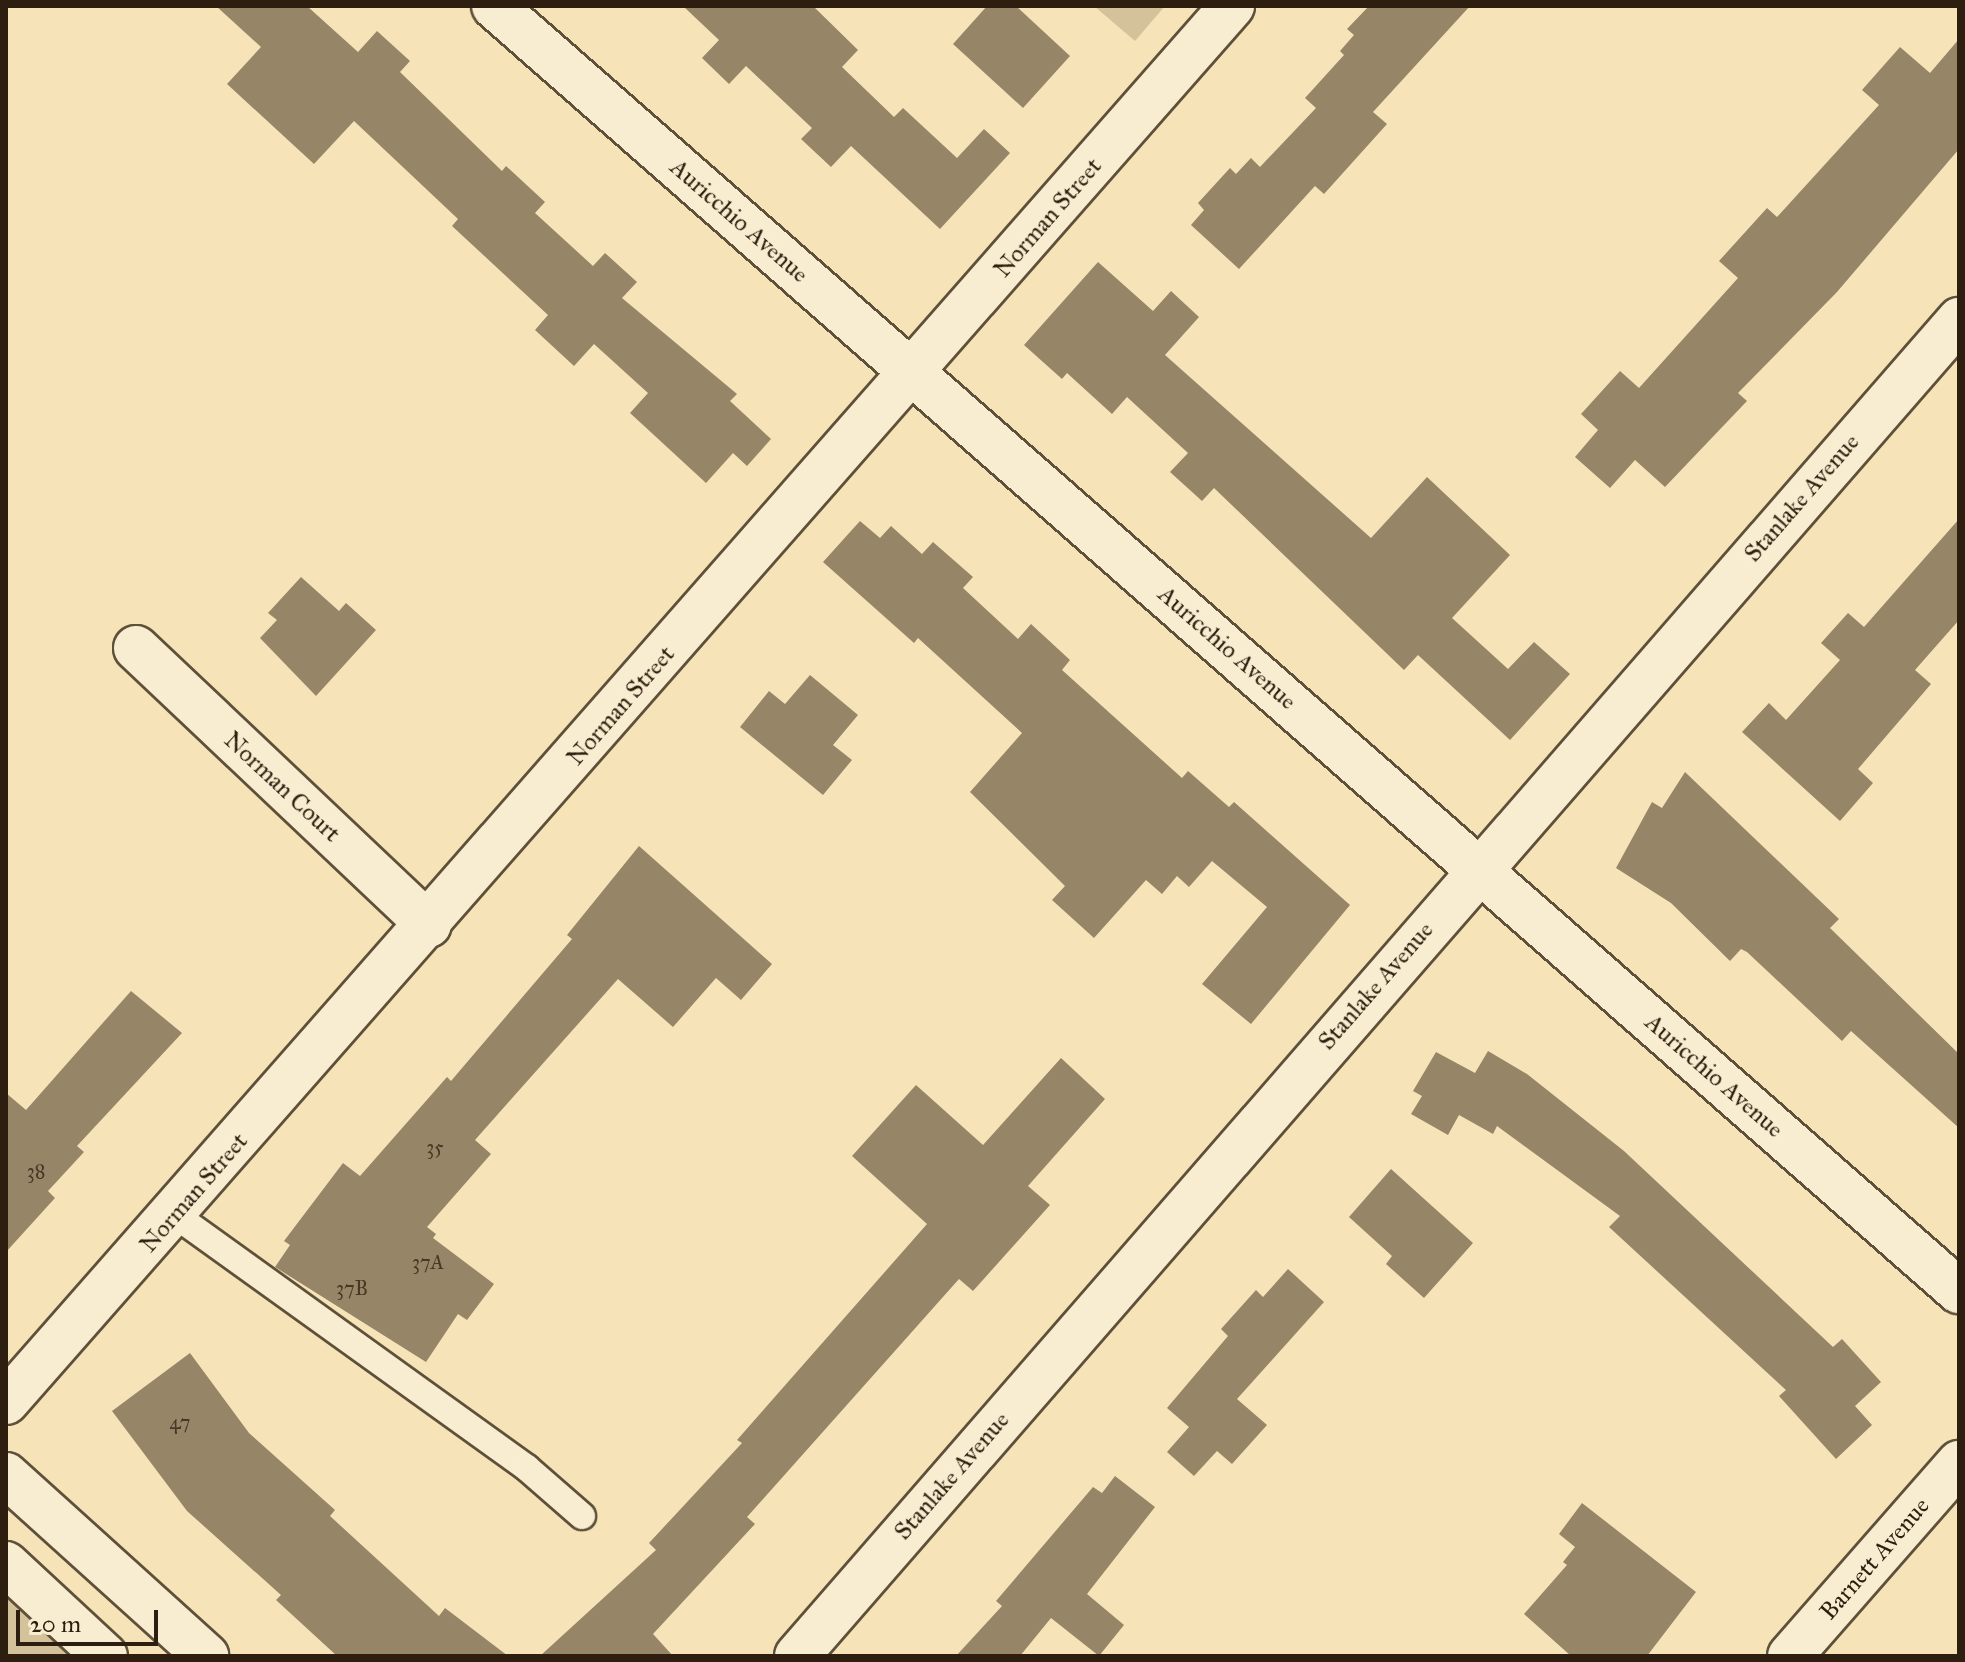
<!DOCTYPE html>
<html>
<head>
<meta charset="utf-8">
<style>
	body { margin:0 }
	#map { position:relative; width:1965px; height:1662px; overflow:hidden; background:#f6e4b8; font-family:"IM FELL Great Primer",serif }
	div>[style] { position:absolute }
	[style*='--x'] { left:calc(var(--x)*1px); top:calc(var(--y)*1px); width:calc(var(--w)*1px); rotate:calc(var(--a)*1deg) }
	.green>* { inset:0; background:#d4c29b }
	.building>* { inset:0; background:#968567 }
	.roads { filter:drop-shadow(2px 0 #5f5039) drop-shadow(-2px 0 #5f5039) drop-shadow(0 2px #5f5039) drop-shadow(0 -2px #5f5039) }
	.service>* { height:26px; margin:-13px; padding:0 13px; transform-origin:13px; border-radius:13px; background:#f9edd1 }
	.minor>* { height:44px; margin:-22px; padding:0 22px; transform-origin:22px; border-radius:22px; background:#f9edd1 }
	.secondary>* { height:44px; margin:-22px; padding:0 22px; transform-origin:22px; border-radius:22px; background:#f9edd1 }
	span { translate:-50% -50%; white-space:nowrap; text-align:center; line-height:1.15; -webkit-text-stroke:8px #f9edd1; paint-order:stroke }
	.number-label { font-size:20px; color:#473825 }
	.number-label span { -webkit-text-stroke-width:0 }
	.street-label { font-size:24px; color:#2d1e0f }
	.frame { position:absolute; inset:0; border:8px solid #2d1e0f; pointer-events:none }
	.scale { position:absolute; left:16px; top:1610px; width:142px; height:36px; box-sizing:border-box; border:4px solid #2d1e0f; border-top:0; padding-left:10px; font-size:24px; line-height:28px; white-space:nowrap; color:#2d1e0f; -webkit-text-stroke:6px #f9edd1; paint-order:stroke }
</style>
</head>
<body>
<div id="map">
	<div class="green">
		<i style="clip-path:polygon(1094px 6px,1165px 6px,1135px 41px)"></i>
		<i style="clip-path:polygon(6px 1564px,105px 1656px,6px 1656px)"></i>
	</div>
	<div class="building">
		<i style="clip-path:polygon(216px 6px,307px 6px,358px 52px,377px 31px,410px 61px,400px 72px,502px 171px,506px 166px,545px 202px,535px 213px,593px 266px,605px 253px,637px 282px,622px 298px,737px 394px,730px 401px,771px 439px,747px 466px,733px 453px,706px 483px,630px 413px,648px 393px,594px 344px,574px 366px,535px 330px,548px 315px,452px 226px,458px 219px,354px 121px,314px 164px,227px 84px,261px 47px)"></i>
		<i style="clip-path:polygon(683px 6px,813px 6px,858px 50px,842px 67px,894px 117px,903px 108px,957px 158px,984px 129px,1010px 153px,940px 229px,851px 146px,831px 167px,801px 139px,812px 128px,746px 66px,729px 84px,702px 58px,719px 40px)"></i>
		<i style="clip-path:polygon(987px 6px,1016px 6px,1070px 56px,1023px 108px,953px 44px)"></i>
		<i style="clip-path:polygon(1369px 6px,1470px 6px,1373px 112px,1387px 124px,1324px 194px,1315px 186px,1239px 269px,1191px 225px,1204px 210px,1198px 203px,1230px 168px,1236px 174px,1251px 158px,1260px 167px,1316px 108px,1305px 98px,1344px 55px,1340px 51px,1354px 35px,1347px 29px)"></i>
		<i style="clip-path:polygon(1959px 39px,1959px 149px,1837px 292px,1738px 393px,1747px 401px,1665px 487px,1635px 460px,1610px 488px,1575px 457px,1598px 430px,1581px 414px,1620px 371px,1639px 388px,1738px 278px,1719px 261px,1767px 208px,1777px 217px,1879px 105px,1862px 90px,1900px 47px,1930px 73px)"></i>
		<i style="clip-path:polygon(1098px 262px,1153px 311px,1171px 291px,1199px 317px,1165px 355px,1371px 538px,1427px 477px,1510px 555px,1452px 618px,1508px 669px,1534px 642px,1570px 674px,1510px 740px,1418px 655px,1404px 670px,1214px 488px,1202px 501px,1170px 472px,1188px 453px,1127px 397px,1112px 414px,1067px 373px,1062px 379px,1024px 345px)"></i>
		<i style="clip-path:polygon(1959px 519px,1959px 620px,1915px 670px,1931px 684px,1858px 769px,1873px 783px,1840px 821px,1742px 732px,1769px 703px,1786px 720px,1840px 660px,1821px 643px,1848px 613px,1864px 627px)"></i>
		<i style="clip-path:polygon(860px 521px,880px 538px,891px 526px,922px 554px,933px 542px,973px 577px,963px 588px,1018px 639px,1031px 624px,1070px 660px,1062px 670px,1182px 778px,1188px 771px,1229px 807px,1234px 802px,1350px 905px,1251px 1024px,1202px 984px,1267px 907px,1212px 861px,1189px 887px,1177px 876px,1162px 894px,1146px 880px,1094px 938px,1052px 900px,1065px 886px,970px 792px,1022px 733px,918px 638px,914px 643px,823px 562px)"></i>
		<i style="clip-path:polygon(301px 577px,339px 611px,346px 603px,376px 630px,316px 696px,260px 638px,277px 620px,268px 613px)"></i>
		<i style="clip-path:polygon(810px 675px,858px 715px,833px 745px,852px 760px,823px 795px,740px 727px,769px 691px,785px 704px)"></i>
		<i style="clip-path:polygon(1685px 772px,1839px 919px,1830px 928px,1959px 1054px,1959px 1128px,1851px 1031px,1842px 1041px,1747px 952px,1741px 949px,1730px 961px,1671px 903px,1616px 868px,1652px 802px,1662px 808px)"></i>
		<i style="clip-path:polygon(639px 846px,772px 964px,741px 1000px,716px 978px,673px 1027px,618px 979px,475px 1140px,491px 1154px,427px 1227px,436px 1234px,433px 1238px,494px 1284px,467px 1320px,458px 1314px,426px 1362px,275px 1267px,290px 1245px,284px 1241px,343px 1163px,360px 1176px,447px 1077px,451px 1081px,572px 939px,567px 935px)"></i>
		<i style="clip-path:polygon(131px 991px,182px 1033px,77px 1146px,84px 1152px,48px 1191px,55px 1198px,6px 1252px,6px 1093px,26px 1110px)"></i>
		<i style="clip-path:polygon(1488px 1051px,1527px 1074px,1624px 1151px,1833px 1347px,1842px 1339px,1881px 1382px,1855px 1406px,1872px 1425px,1836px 1459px,1779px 1396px,1786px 1390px,1609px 1227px,1620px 1216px,1497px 1126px,1493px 1134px,1459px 1115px,1448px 1135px,1411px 1114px,1422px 1096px,1413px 1091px,1436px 1052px,1475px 1073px)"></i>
		<i style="clip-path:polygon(1061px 1058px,1105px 1099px,1028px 1186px,1050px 1205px,973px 1291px,959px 1279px,747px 1517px,755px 1524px,653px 1634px,673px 1656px,540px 1656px,656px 1550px,649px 1543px,742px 1443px,737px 1440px,927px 1224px,852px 1156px,916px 1085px,983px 1145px)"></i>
		<i style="clip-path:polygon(1391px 1169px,1473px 1243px,1424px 1298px,1386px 1264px,1392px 1256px,1349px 1217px)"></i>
		<i style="clip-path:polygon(1288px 1269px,1324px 1302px,1237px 1399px,1267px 1425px,1232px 1464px,1217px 1451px,1194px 1476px,1167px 1452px,1189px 1427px,1167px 1408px,1228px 1336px,1221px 1329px,1256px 1290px,1263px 1297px)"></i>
		<i style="clip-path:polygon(190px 1353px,249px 1433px,335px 1510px,330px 1516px,439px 1616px,445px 1608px,508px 1656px,337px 1656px,276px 1600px,281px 1595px,187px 1511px,112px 1411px)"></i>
		<i style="clip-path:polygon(1115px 1476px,1155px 1507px,1087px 1594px,1124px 1625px,1099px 1656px,1051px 1618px,1020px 1656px,956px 1656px,1002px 1606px,996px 1601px,1093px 1487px,1102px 1493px)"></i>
		<i style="clip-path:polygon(1582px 1503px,1696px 1592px,1647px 1656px,1571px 1656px,1524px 1614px,1567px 1565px,1563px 1562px,1575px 1547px,1559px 1534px)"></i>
	</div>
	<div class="roads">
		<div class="service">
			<i style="--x:175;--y:1215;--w:433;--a:35.7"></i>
			<i style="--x:527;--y:1468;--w:73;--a:41.1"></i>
		</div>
		<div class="minor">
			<i style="--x:494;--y:6;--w:1949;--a:41.26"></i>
			<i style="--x:136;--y:648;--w:403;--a:43.4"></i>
			<i style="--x:6;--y:1402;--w:1858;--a:-48.71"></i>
			<i style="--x:797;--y:1656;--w:1771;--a:-48.98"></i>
			<i style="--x:1790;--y:1656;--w:257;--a:-48.8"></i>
		</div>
		<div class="secondary">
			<i style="--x:6;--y:1475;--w:270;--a:42.1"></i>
			<i style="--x:6;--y:1564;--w:135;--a:42.9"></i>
		</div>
	</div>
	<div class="number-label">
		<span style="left:435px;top:1147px">35</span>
		<span style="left:36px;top:1171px">38</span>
		<span style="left:428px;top:1262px">37A</span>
		<span style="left:352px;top:1288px">37B</span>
		<span style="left:180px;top:1422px">47</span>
	</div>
	<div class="street-label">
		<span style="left:1048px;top:218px;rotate:-49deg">Norman Street</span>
		<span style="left:739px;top:221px;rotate:41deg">Auricchio Avenue</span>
		<span style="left:1802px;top:498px;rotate:-49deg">Stanlake Avenue</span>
		<span style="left:1227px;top:648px;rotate:41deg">Auricchio Avenue</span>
		<span style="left:621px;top:706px;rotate:-49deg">Norman Street</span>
		<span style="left:282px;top:787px;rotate:43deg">Norman Court</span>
		<span style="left:1376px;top:986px;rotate:-49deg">Stanlake Avenue</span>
		<span style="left:1714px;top:1076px;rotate:41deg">Auricchio Avenue</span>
		<span style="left:194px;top:1193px;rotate:-49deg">Norman Street</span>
		<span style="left:952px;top:1476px;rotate:-49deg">Stanlake Avenue</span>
		<span style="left:1875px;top:1559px;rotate:-49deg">Barnett Avenue</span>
	</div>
	<div class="frame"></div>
	<div class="scale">20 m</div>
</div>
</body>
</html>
